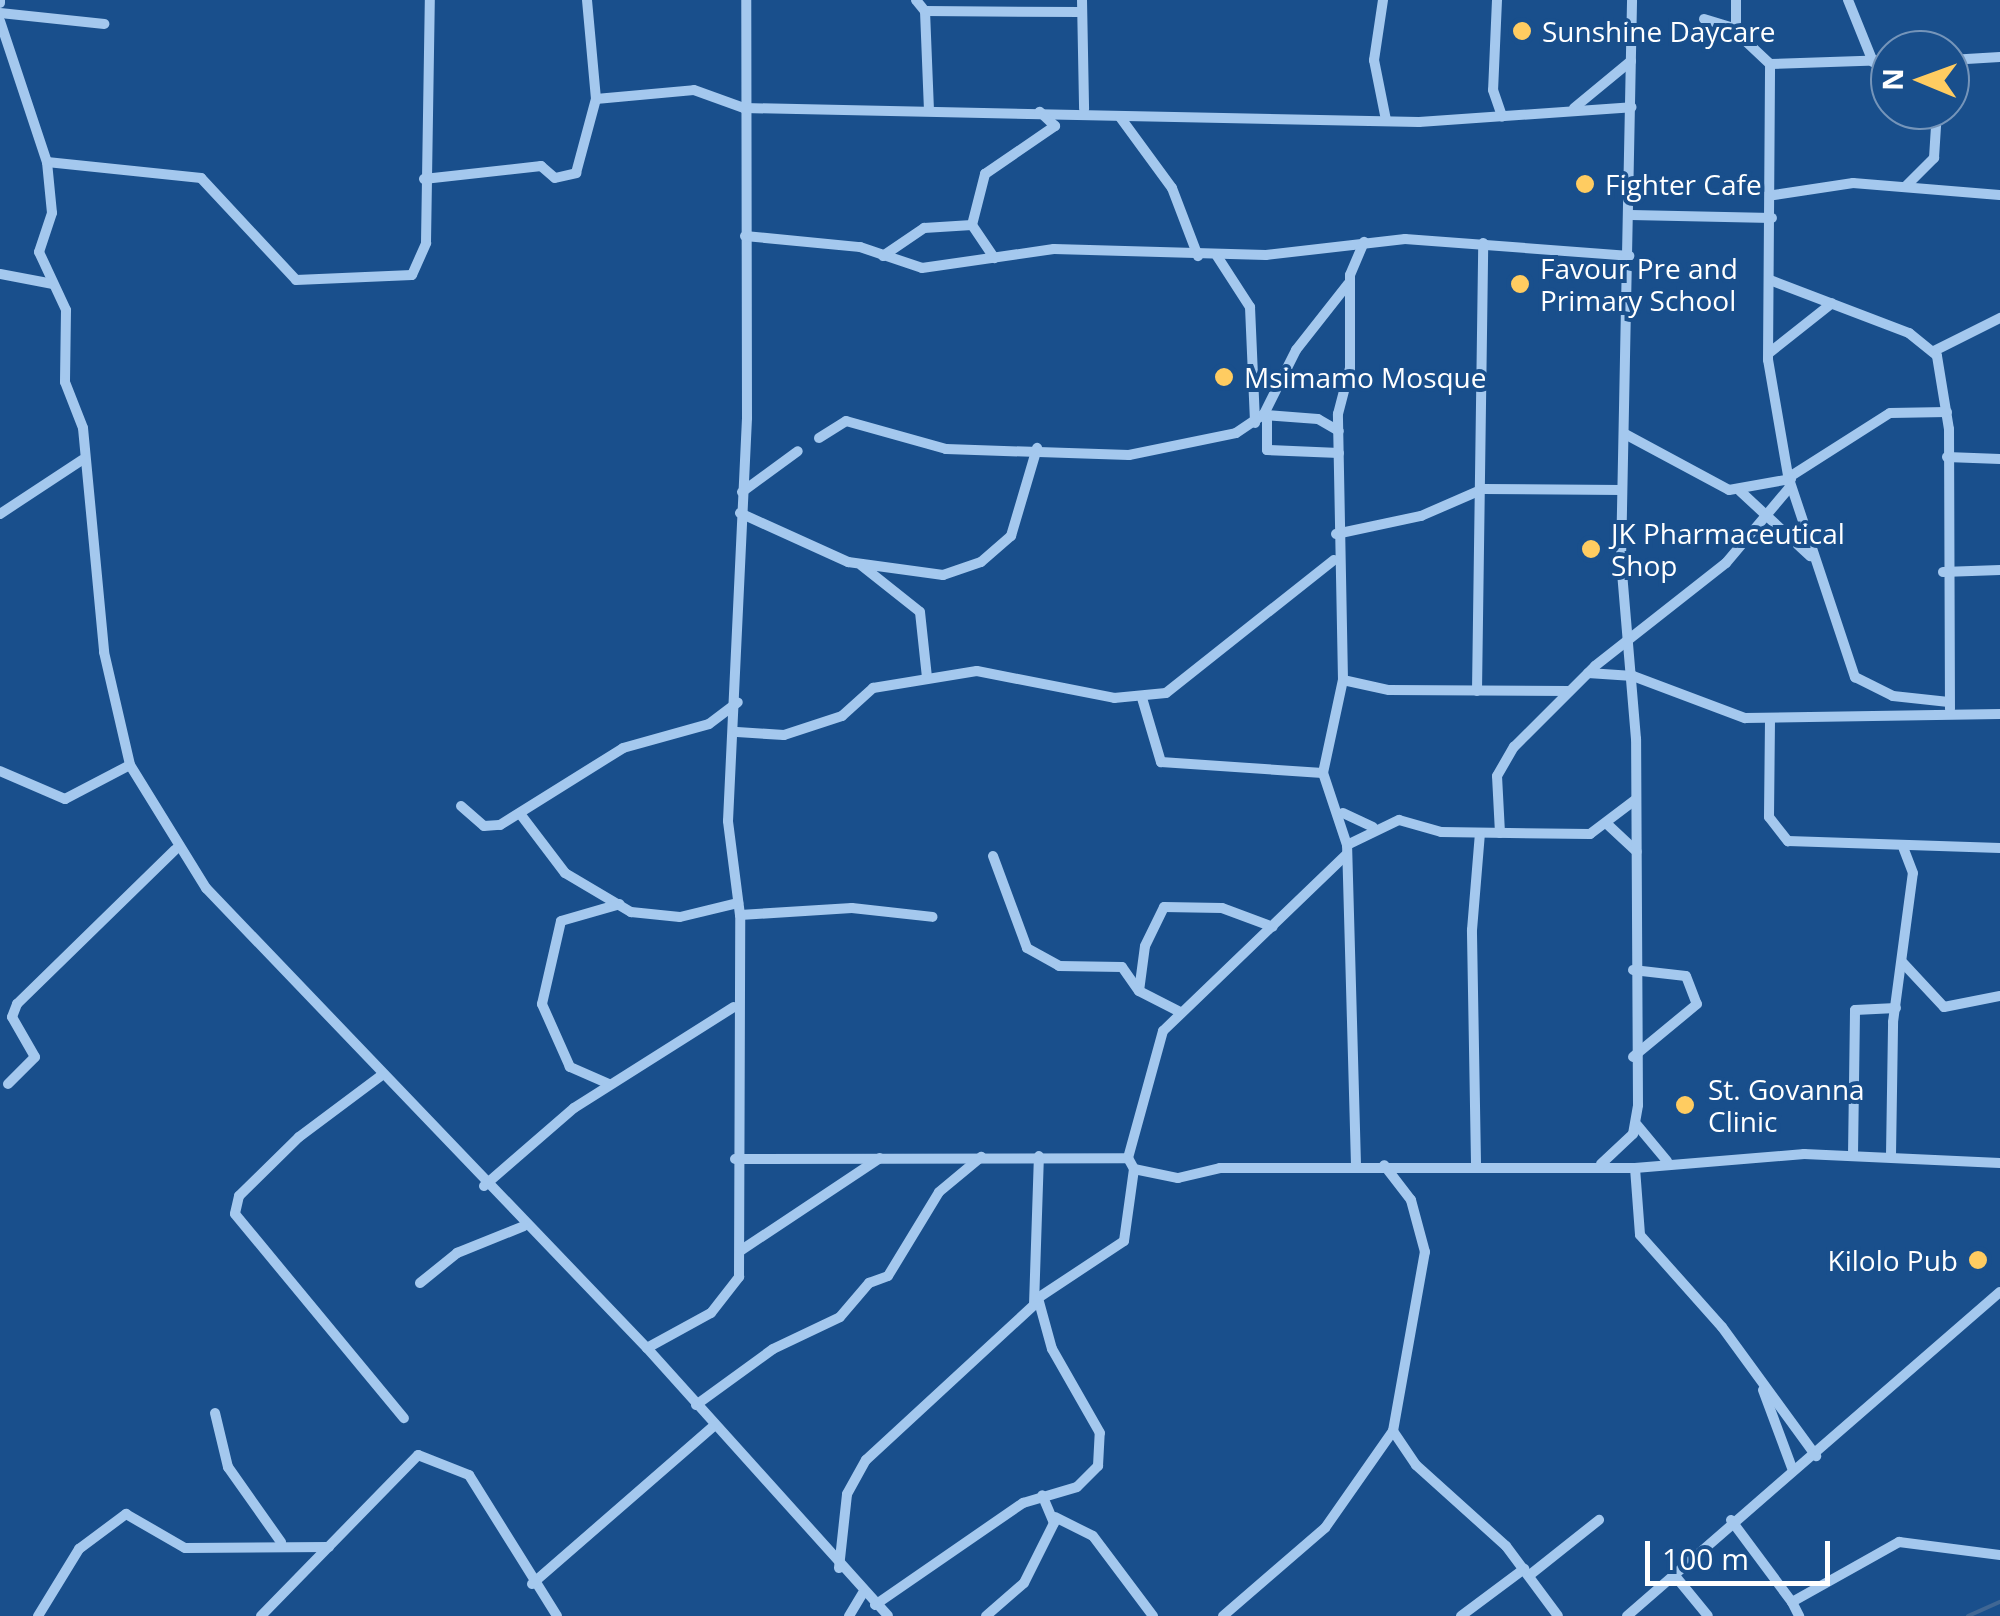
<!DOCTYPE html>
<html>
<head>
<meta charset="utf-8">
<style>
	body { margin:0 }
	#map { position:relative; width:2000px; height:1616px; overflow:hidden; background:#194f8c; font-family:"Open Sans",sans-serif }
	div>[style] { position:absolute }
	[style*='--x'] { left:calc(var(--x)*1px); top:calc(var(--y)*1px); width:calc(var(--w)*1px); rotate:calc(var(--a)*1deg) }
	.stream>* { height:4px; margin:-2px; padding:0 2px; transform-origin:2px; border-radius:2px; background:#406794 }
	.street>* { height:10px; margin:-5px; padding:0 5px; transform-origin:5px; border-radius:5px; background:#a4c8ee }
	.dots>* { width:28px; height:28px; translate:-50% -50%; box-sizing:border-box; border:5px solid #194f8c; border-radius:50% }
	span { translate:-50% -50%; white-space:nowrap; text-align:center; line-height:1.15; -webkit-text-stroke:8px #194f8c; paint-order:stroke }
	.poi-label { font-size:28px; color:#fff }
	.left { translate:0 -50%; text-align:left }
	.right { translate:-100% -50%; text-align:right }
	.north { position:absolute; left:1870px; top:30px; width:100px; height:100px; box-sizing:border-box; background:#194f8c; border:2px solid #7595ba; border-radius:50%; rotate:271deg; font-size:28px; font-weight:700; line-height:40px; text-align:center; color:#fff }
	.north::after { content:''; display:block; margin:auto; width:35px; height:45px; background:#ffcc61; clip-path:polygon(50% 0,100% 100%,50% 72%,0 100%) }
	.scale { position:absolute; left:1645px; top:1541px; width:185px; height:45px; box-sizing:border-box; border:5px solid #fff; border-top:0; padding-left:12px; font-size:30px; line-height:35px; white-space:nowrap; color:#fff; -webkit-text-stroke:8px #194f8c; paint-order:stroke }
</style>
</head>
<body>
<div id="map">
	<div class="stream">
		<i style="--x:1968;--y:1616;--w:35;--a:-24"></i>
	</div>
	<div class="street">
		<i style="--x:916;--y:0;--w:14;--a:51"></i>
		<i style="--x:925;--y:11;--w:100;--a:87.7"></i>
		<i style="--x:1082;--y:0;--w:109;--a:88.9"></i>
		<i style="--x:1383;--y:0;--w:61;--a:98.5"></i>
		<i style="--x:1374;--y:60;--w:61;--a:78.7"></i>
		<i style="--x:1497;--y:0;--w:90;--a:92.5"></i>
		<i style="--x:1493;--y:90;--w:28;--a:71"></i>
		<i style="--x:1848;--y:0;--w:67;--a:68"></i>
		<i style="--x:0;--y:3;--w:3;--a:-90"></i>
		<i style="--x:925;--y:11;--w:156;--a:0.4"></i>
		<i style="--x:0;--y:13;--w:105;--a:6"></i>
		<i style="--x:1704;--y:19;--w:31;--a:17"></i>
		<i style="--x:0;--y:21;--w:149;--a:71.6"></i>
		<i style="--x:47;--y:162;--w:51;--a:84.4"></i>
		<i style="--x:52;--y:213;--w:41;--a:108.4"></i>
		<i style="--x:39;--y:252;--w:64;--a:65"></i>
		<i style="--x:66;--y:310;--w:72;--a:90.8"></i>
		<i style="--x:65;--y:382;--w:49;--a:68.6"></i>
		<i style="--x:83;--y:428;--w:225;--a:84.6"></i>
		<i style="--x:104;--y:652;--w:116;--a:77"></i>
		<i style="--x:130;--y:765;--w:145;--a:58.3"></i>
		<i style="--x:206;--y:888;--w:637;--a:46.21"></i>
		<i style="--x:647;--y:1348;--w:73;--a:-28.7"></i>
		<i style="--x:711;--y:1313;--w:46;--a:-52.1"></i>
		<i style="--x:739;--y:1277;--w:362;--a:-89.8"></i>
		<i style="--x:740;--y:915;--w:95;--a:-97.3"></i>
		<i style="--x:728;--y:821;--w:403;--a:-87.3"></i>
		<i style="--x:747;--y:418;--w:418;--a:-90.1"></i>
		<i style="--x:1950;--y:60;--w:50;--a:-3.4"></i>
		<i style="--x:1770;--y:64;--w:120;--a:-1.9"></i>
		<i style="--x:596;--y:99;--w:98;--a:-5.2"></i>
		<i style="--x:694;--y:90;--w:53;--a:19.8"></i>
		<i style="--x:744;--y:108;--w:675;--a:1.19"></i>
		<i style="--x:1419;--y:122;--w:213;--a:-4"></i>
		<i style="--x:1574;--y:108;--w:74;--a:-39.5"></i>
		<i style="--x:1120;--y:117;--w:88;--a:53.8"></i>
		<i style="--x:1172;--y:188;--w:73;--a:69.1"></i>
		<i style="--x:47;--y:162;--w:155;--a:5.9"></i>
		<i style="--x:201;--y:178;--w:139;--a:47"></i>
		<i style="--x:296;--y:280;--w:116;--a:-2.5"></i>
		<i style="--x:412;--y:275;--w:35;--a:-66"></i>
		<i style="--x:426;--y:243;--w:243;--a:-89.1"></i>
		<i style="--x:424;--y:179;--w:118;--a:-6.3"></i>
		<i style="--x:541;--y:166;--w:18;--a:41"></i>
		<i style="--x:555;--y:178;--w:22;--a:-13"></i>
		<i style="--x:576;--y:173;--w:77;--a:-74.9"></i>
		<i style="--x:596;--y:99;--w:99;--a:-95.2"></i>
		<i style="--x:1906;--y:186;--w:40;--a:-45"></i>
		<i style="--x:1934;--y:158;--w:48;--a:-86.4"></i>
		<i style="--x:1774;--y:195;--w:80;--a:-8.6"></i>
		<i style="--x:1853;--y:183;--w:147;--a:4.7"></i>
		<i style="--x:1631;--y:215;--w:141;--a:1.2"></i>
		<i style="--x:972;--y:225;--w:40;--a:56"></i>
		<i style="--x:745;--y:236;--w:116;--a:5.5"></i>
		<i style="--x:860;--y:247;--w:65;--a:18.7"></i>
		<i style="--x:922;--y:268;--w:133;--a:-8.2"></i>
		<i style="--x:1054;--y:249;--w:212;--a:1.6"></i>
		<i style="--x:1266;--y:255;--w:140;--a:-6.6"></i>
		<i style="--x:1405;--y:239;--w:225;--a:4.3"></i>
		<i style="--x:883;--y:256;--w:50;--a:-34.3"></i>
		<i style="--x:924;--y:228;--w:48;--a:-3.6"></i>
		<i style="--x:972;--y:225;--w:53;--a:-75.7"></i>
		<i style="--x:985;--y:174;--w:85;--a:-34.4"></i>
		<i style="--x:1055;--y:126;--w:21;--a:-137"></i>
		<i style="--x:1217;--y:256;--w:61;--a:57.1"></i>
		<i style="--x:1250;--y:307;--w:116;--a:87.5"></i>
		<i style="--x:0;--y:274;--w:54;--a:10.7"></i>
		<i style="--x:1770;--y:280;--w:149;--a:20.9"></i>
		<i style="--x:1909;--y:333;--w:36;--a:39"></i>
		<i style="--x:1937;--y:356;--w:74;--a:80.7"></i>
		<i style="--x:1949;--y:429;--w:280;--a:89.8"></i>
		<i style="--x:1934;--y:351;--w:74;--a:-26.6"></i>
		<i style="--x:1769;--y:353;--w:80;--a:-38.4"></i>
		<i style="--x:1265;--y:415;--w:53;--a:4.3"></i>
		<i style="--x:1318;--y:419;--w:24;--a:30"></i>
		<i style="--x:1267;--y:416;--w:34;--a:90"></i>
		<i style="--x:1267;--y:450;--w:72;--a:2.4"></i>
		<i style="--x:1625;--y:434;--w:118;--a:28.3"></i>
		<i style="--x:1729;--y:490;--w:63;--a:-10.1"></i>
		<i style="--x:819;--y:438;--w:32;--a:-32"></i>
		<i style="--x:846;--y:421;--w:104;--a:15.6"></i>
		<i style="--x:946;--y:449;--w:183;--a:1.9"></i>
		<i style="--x:1129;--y:455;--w:109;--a:-11.6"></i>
		<i style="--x:1236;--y:433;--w:34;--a:-34"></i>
		<i style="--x:1264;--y:414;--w:72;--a:-63.4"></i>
		<i style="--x:1296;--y:350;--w:84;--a:-51.8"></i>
		<i style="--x:1947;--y:457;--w:53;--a:2.2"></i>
		<i style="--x:1791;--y:476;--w:117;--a:-32.5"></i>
		<i style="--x:1890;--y:413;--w:57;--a:-1"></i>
		<i style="--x:1790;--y:482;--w:206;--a:71.6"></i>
		<i style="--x:1855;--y:677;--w:42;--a:26.6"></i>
		<i style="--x:1893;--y:696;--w:56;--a:6.1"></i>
		<i style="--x:1740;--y:491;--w:96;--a:42.9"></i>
		<i style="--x:742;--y:492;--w:69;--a:-36.2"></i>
		<i style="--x:740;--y:513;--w:119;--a:24.4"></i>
		<i style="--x:848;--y:562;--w:96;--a:7.8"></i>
		<i style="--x:943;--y:575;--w:40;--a:-18.9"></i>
		<i style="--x:981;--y:562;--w:40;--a:-41"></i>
		<i style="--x:1011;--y:536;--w:92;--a:-73.5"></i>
		<i style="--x:0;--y:514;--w:98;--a:-33.4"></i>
		<i style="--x:1336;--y:534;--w:87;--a:-12"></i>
		<i style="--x:1421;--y:516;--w:68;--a:-23.5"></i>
		<i style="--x:1483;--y:489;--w:139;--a:0.4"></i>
		<i style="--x:861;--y:565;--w:75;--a:38.5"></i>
		<i style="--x:920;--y:612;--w:65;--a:83.9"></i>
		<i style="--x:1943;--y:572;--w:57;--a:-2"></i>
		<i style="--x:1588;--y:673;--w:45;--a:3.8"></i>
		<i style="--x:1633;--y:676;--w:120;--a:20.6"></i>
		<i style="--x:1745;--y:718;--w:255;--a:-0.9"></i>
		<i style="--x:1343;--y:680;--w:47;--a:12.3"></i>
		<i style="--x:1389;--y:690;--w:180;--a:0.3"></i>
		<i style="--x:1477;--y:691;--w:448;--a:-89.2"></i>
		<i style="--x:1142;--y:698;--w:67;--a:73.5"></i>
		<i style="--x:1161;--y:762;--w:162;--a:3.9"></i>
		<i style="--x:1770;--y:720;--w:97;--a:90.6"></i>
		<i style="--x:1769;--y:817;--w:31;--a:52"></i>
		<i style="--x:1788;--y:841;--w:212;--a:1.9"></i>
		<i style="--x:737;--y:732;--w:47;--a:3.7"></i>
		<i style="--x:784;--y:735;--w:61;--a:-18.1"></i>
		<i style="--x:842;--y:716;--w:42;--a:-42.1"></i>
		<i style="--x:873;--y:688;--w:105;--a:-9.3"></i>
		<i style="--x:977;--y:671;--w:140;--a:11.1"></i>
		<i style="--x:1114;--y:698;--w:52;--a:-5.5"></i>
		<i style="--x:1166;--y:693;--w:214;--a:-38.4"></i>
		<i style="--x:0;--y:771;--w:71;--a:23.3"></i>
		<i style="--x:65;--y:799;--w:73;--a:-27.6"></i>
		<i style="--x:461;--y:806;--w:30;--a:41"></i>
		<i style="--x:484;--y:826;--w:16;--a:-4"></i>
		<i style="--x:500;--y:825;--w:145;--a:-32"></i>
		<i style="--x:623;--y:748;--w:89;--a:-15.6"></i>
		<i style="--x:709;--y:724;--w:36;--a:-37"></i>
		<i style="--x:1343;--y:813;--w:33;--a:25"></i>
		<i style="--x:521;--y:815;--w:73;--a:52.8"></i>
		<i style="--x:565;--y:873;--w:77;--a:30.6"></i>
		<i style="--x:631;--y:912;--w:49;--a:5.8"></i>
		<i style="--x:680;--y:917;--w:60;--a:-13.6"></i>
		<i style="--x:1606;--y:823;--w:42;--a:43.1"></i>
		<i style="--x:1500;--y:833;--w:57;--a:-93"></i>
		<i style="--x:1497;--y:776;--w:34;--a:-60"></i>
		<i style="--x:1514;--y:747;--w:115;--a:-45"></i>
		<i style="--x:1595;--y:666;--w:167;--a:-38.2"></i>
		<i style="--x:1726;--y:563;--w:99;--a:-49.9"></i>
		<i style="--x:1790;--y:487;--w:129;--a:-99.8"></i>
		<i style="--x:1768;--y:360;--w:296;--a:-89.6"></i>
		<i style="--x:1770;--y:64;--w:47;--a:-136.7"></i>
		<i style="--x:1736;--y:32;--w:32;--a:-90"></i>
		<i style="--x:1347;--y:845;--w:58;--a:-25.7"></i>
		<i style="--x:1399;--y:820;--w:44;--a:15.9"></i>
		<i style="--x:1441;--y:832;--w:149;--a:0.8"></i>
		<i style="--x:1590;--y:834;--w:56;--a:-37.1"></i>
		<i style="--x:993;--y:856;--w:98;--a:69.7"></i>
		<i style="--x:1027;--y:948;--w:37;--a:29"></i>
		<i style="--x:1059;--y:966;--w:63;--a:0.9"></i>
		<i style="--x:1122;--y:967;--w:29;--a:55"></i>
		<i style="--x:1139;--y:991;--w:44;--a:27.1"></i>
		<i style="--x:740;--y:915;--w:112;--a:-3.6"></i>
		<i style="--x:852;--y:908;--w:81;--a:6.3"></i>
		<i style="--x:1903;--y:963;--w:60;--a:47"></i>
		<i style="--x:1944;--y:1007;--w:57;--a:-11.1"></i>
		<i style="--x:1633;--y:970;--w:53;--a:6.5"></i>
		<i style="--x:1686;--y:976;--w:30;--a:69"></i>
		<i style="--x:1697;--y:1004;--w:83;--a:140.4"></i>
		<i style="--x:1139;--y:991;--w:45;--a:-82.4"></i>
		<i style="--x:1145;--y:946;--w:43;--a:-64"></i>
		<i style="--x:1164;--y:907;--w:58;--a:1"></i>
		<i style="--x:1222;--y:908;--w:54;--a:20.4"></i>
		<i style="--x:382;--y:1075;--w:104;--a:143.2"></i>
		<i style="--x:299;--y:1137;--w:84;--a:135.5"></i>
		<i style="--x:239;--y:1196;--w:18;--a:103"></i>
		<i style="--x:235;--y:1214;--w:265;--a:50.4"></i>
		<i style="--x:8;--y:1084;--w:38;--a:-45"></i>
		<i style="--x:35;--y:1057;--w:46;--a:-119.9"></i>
		<i style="--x:12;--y:1017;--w:14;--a:-69"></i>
		<i style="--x:17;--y:1004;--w:221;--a:-44.3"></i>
		<i style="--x:609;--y:1084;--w:43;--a:-156.4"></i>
		<i style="--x:570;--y:1067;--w:69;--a:-114"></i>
		<i style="--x:542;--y:1004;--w:85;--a:-77.1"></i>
		<i style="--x:561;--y:921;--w:61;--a:-16.1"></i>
		<i style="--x:1637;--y:1125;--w:47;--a:50.2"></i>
		<i style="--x:1853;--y:1155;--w:145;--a:-89.2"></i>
		<i style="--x:1855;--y:1010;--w:41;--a:-2.8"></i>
		<i style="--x:1891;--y:1155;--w:133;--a:-89.1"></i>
		<i style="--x:1893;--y:1022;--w:150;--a:-82.4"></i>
		<i style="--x:1913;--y:873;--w:26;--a:-111"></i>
		<i style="--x:1128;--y:1158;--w:132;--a:-74.6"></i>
		<i style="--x:1163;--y:1031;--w:254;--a:-43.9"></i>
		<i style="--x:735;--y:1159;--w:393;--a:-0.1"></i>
		<i style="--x:1128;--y:1158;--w:13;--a:61"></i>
		<i style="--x:1134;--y:1169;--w:45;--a:11.6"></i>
		<i style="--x:1178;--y:1178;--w:43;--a:-13.4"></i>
		<i style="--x:1220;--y:1168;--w:415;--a:0"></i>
		<i style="--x:1635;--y:1168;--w:170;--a:-4.7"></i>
		<i style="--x:1804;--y:1154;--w:196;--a:2.6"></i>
		<i style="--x:1476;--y:1163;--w:233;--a:-91"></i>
		<i style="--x:1472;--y:930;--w:97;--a:-85.3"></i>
		<i style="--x:1601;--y:1164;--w:44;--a:-43.2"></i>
		<i style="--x:1633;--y:1134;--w:29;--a:-80"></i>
		<i style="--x:1638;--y:1105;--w:366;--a:-90.3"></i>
		<i style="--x:1636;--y:739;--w:180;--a:-94.8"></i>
		<i style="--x:1621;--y:560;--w:560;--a:-88.87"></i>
		<i style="--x:1356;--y:1165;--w:320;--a:-91.6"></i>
		<i style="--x:1347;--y:845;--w:76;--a:-108.4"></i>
		<i style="--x:1323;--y:773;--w:95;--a:-77.9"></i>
		<i style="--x:1343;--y:680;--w:266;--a:-91.1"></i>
		<i style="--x:1338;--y:414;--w:48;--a:-75.4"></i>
		<i style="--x:1350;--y:368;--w:93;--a:-90"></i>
		<i style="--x:1350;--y:275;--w:36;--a:-67"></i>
		<i style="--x:1635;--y:1168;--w:67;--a:85.7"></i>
		<i style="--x:1640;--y:1235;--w:123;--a:48.3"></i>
		<i style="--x:1722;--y:1327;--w:160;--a:53.9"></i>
		<i style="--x:484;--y:1186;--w:119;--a:-40.9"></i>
		<i style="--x:574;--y:1108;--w:189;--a:-32.3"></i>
		<i style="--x:740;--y:1251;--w:168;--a:-33.6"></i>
		<i style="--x:420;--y:1283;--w:48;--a:-39"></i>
		<i style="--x:457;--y:1253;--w:72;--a:-21.9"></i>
		<i style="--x:647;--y:1348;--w:360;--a:48"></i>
		<i style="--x:1763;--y:1390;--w:83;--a:69.6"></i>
		<i style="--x:696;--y:1405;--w:95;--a:-36"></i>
		<i style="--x:773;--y:1349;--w:74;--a:-25.5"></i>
		<i style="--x:840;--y:1317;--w:45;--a:-49.5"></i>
		<i style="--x:869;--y:1283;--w:20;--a:-20"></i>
		<i style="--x:888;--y:1276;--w:98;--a:-58.7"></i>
		<i style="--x:939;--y:1192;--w:55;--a:-39.8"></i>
		<i style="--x:215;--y:1413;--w:56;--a:76.5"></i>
		<i style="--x:228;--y:1467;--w:92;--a:54.8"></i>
		<i style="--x:1393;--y:1431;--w:41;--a:55.9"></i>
		<i style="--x:1416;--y:1465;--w:121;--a:42"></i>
		<i style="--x:1506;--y:1546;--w:87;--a:53.4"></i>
		<i style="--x:1055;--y:1517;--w:42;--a:26.6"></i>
		<i style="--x:1093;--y:1536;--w:100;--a:53.1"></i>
		<i style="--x:1731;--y:1520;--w:102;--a:53.4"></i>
		<i style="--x:1792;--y:1602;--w:123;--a:-29.3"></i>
		<i style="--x:1899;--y:1542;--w:102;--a:7.3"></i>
		<i style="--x:839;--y:1568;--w:74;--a:-83.8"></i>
		<i style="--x:847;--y:1494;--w:39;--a:-61"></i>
		<i style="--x:866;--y:1460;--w:229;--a:-42.7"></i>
		<i style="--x:1034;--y:1305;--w:149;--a:-88.1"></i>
		<i style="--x:1531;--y:1574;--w:87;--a:-38.5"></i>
		<i style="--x:1676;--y:1577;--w:50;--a:50.6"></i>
		<i style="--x:532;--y:1584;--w:241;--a:-41"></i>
		<i style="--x:1792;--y:1602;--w:16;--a:63"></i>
		<i style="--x:875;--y:1605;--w:180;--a:-34.6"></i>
		<i style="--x:1023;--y:1503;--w:56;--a:-16.5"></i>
		<i style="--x:1077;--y:1487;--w:30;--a:-45"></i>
		<i style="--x:1098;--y:1466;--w:33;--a:-87"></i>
		<i style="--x:1100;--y:1433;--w:97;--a:-119.7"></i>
		<i style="--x:1052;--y:1349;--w:53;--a:-105.4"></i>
		<i style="--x:1038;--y:1298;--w:103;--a:-33.5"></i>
		<i style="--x:1124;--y:1241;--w:73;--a:-82.1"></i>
		<i style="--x:38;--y:1616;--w:79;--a:-58.5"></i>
		<i style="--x:79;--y:1549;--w:59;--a:-36.7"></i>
		<i style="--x:126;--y:1514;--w:68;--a:30"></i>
		<i style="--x:185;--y:1548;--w:144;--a:-0.4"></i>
		<i style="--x:261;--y:1616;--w:225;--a:-45.7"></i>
		<i style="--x:418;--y:1455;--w:55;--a:21.4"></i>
		<i style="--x:469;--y:1475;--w:166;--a:58"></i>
		<i style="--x:849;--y:1616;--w:26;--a:-59"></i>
		<i style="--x:986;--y:1616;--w:50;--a:-41"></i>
		<i style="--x:1024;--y:1583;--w:67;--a:-63.4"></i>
		<i style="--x:1054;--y:1523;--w:30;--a:-113"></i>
		<i style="--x:1223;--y:1616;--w:135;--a:-40.8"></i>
		<i style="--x:1325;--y:1528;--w:118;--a:-55"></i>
		<i style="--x:1393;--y:1431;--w:182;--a:-79.9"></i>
		<i style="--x:1425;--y:1252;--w:54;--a:-105.1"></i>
		<i style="--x:1411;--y:1200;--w:44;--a:-127.6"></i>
		<i style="--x:1461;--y:1616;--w:79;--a:-36.7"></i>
		<i style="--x:1627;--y:1616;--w:494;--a:-41"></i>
	</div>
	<div class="dots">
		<i style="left:1522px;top:31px;background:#ffcc61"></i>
		<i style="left:1585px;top:184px;background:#ffcc61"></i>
		<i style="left:1520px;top:284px;background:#ffcc61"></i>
		<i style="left:1224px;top:377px;background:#ffcc61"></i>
		<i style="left:1591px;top:549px;background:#ffcc61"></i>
		<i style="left:1685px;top:1105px;background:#ffcc61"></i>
		<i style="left:1978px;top:1260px;background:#ffcc61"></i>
	</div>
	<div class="poi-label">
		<span class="left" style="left:1542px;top:31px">Sunshine Daycare</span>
		<span class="left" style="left:1605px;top:184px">Fighter Cafe</span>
		<span class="left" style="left:1540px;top:284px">Favour Pre and<br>Primary School</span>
		<span class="left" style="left:1244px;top:377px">Msimamo Mosque</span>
		<span class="left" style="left:1611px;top:549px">JK Pharmaceutical<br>Shop</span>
		<span class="left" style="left:1708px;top:1105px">St. Govanna<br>Clinic</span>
		<span class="right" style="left:1958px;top:1260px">Kilolo Pub</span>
	</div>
	<div class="north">N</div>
	<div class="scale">100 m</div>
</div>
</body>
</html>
